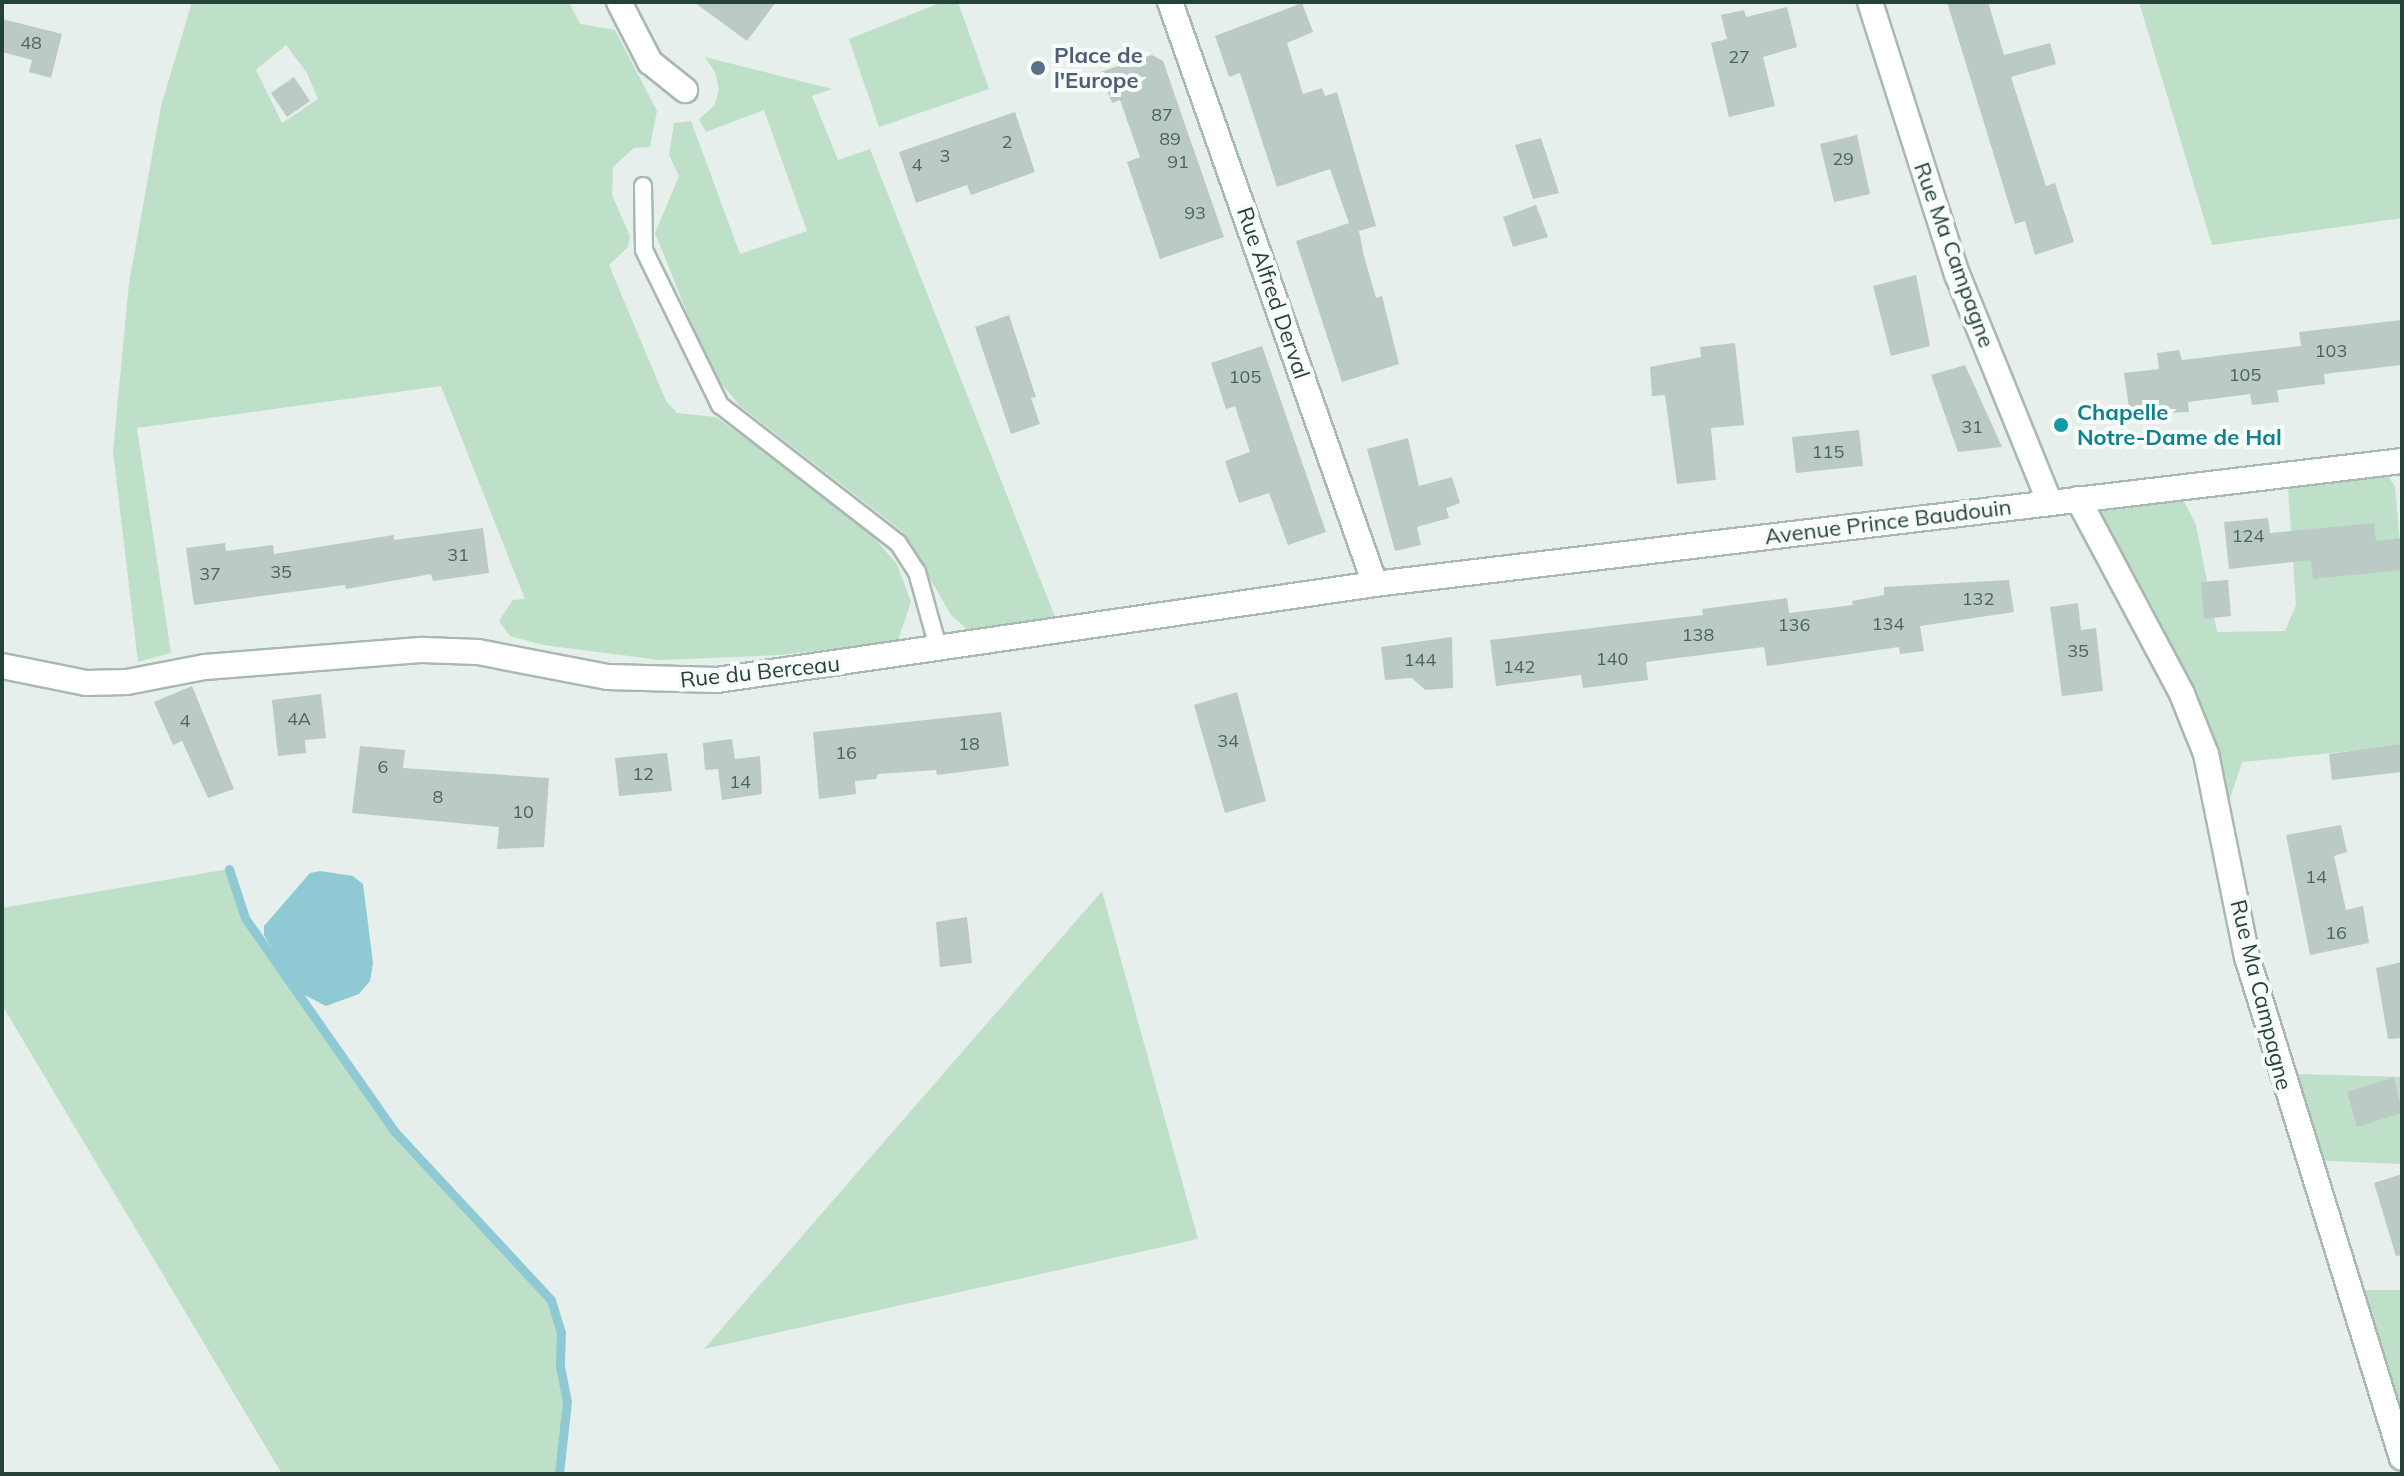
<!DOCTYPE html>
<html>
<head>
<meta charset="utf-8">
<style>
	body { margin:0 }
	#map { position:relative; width:2404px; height:1476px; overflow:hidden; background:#e6efeb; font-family:Mulish,sans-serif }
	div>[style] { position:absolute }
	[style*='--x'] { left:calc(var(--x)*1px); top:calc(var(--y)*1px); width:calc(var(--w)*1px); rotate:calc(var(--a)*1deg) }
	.green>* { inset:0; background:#bfe0c8 }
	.water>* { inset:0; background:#8ec9d4 }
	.stream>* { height:9px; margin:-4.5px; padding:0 4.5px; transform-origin:4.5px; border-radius:4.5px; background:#8ec9d4 }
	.building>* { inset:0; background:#bbcac4 }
	.roads { filter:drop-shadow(2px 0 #a8b8b2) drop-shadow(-2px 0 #a8b8b2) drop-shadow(0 2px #a8b8b2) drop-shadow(0 -2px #a8b8b2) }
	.service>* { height:16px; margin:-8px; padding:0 8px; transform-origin:8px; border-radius:8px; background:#fff }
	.minor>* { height:24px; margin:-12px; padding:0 12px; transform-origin:12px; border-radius:12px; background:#fff }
	.tertiary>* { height:24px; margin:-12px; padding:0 12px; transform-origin:12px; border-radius:12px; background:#fff }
	.dots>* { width:22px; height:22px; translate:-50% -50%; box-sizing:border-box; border:4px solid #f7fbf9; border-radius:50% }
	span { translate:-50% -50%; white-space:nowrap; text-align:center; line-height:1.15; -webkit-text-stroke:8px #f7fbf9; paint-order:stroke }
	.number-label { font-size:18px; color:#4a645c }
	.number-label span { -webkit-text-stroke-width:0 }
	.service-label { font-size:22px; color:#4e5e75; font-weight:700 }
	.left { translate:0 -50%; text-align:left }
	.street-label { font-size:22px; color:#24423a }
	.culture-label { font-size:22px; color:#0d838f; font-weight:700 }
	.frame { position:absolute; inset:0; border:4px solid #24423a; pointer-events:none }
</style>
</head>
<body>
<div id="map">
	<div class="green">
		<i style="clip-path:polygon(evenodd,192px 2px,569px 2px,580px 24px,615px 30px,657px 111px,650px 147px,634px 148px,613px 167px,612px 195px,630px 236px,628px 247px,609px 265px,666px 401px,677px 413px,716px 417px,863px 525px,897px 564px,911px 602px,896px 646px,879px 651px,873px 644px,781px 655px,660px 660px,543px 645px,510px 636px,499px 621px,513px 600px,525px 599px,441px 386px,137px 428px,171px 653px,138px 662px,113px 451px,129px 283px,161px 106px,192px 2px,286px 45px,307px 73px,318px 99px,282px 123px,256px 70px,286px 45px)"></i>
		<i style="clip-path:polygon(942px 2px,958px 2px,989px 89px,879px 127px,849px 39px)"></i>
		<i style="clip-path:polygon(2139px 2px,2402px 2px,2402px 218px,2212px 245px)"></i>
		<i style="clip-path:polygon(705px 57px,832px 89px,812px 96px,838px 160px,870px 149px,1057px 622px,971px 633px,951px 615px,903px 532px,740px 406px,710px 370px,655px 233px,679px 176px,669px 155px,674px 123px,691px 121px,740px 254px,807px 231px,764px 110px,706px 132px,699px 119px,714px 106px,719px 90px,715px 72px)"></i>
		<i style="clip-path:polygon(2379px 464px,2395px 486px,2402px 567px,2402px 746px,2242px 762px,2223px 821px,2206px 754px,2078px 499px,2182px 497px,2196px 525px,2217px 632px,2285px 631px,2296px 605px,2287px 474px)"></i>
		<i style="clip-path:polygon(229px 869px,245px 918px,395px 1132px,551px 1300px,561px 1332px,560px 1366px,567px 1401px,559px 1474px,282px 1474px,2px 1005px,2px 908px)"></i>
		<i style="clip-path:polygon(1102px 891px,1198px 1239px,704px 1349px)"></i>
		<i style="clip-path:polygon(2304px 1074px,2402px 1077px,2402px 1164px,2307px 1160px,2282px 1077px)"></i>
		<i style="clip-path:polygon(2347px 1290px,2402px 1290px,2402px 1458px)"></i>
	</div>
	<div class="water">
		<i style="clip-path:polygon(320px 871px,353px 876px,363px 884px,373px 963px,370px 981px,359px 994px,326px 1006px,297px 991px,264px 935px,264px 926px,310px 873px)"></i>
	</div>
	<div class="stream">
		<i style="--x:229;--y:869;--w:52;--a:71.9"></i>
		<i style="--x:245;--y:918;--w:261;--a:55"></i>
		<i style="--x:395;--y:1132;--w:229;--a:47.1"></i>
		<i style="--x:551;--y:1300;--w:34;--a:73"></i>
		<i style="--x:561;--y:1332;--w:34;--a:92"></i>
		<i style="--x:560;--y:1366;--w:36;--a:79"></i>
		<i style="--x:567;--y:1401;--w:73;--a:96.3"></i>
	</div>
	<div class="building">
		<i style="clip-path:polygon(694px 2px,776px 2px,747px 41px)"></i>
		<i style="clip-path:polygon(1947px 2px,1988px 2px,2004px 55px,2050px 43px,2056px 64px,2011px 77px,2046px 186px,2055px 183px,2074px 242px,2035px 255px,2025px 221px,2015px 224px)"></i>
		<i style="clip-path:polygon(1302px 3px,1313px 32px,1287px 43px,1303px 94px,1322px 88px,1325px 96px,1337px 92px,1376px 226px,1359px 231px,1364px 256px,1376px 298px,1382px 296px,1399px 364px,1342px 382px,1296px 241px,1349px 223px,1330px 169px,1277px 187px,1240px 73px,1229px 77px,1215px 36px)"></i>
		<i style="clip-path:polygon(1787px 7px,1797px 47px,1763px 57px,1775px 106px,1729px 117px,1711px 43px,1727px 39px,1721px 15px,1744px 10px,1746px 17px)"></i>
		<i style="clip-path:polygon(2px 19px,62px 34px,51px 78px,29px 72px,32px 60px,2px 52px)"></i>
		<i style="clip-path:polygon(1152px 55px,1163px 61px,1224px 237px,1160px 259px,1127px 162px,1140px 157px,1120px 100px,1112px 103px,1100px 72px)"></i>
		<i style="clip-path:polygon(294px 77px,310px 101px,287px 117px,271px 93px)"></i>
		<i style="clip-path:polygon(1015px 112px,1035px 172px,971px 195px,967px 185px,916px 203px,899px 152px)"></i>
		<i style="clip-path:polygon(1857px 135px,1870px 194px,1834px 202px,1820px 144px)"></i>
		<i style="clip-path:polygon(1541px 138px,1559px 193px,1533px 199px,1515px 145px)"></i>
		<i style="clip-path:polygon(1536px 205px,1548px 237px,1513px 247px,1503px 217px)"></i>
		<i style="clip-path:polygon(1916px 275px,1930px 346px,1891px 356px,1873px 286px)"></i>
		<i style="clip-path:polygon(1009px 315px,1036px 397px,1031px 398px,1040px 424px,1011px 434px,975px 327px)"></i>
		<i style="clip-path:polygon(2402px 320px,2402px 365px,2324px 374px,2325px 384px,2277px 390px,2279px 402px,2252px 405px,2250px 394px,2188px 402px,2189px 412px,2130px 414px,2124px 373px,2159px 369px,2157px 353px,2179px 350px,2182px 360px,2301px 346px,2299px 332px)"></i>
		<i style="clip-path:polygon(1735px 343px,1744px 425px,1711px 428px,1716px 480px,1677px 484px,1665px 395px,1652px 396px,1650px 367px,1701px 357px,1700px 347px)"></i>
		<i style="clip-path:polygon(1262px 346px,1326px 532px,1288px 545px,1269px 493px,1239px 503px,1225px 461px,1250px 452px,1235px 406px,1226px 409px,1211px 363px)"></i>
		<i style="clip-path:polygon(1965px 365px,2002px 447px,1958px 452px,1931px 375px)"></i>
		<i style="clip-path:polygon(1859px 430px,1863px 466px,1796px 473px,1792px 437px)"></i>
		<i style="clip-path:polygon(1408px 438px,1419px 486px,1452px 477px,1460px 503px,1446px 508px,1449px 518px,1417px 527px,1421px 545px,1395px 551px,1367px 449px)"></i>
		<i style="clip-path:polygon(2268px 518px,2270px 533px,2374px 523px,2376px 541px,2402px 538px,2402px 570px,2313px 579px,2311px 560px,2229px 569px,2224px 522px)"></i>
		<i style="clip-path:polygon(483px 528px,489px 573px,433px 581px,431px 574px,346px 589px,345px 585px,194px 605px,186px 548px,225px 543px,226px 551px,273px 545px,274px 554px,394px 535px,394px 540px)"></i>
		<i style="clip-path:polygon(2009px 580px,2014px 612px,1920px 626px,1924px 651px,1900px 654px,1899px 647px,1767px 666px,1764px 647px,1646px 662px,1648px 680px,1583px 688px,1581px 675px,1496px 686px,1490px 640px,1703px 615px,1702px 609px,1787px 598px,1789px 613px,1853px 605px,1852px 601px,1884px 595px,1884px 587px)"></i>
		<i style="clip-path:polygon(2228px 580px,2231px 616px,2204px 619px,2201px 582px)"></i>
		<i style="clip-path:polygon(2078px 603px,2081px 630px,2096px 628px,2103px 691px,2062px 696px,2050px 607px)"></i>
		<i style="clip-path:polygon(1452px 637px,1453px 688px,1425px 690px,1412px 678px,1385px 680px,1381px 647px)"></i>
		<i style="clip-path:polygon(192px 686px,234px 789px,208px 798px,182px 741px,173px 745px,154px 702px)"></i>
		<i style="clip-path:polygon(1237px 692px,1266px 801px,1225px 813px,1194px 705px)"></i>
		<i style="clip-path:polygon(321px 694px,326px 738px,305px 740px,306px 753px,278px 756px,272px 700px)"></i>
		<i style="clip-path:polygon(1001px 712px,1009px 766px,937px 775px,936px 770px,878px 774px,876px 779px,855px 781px,856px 794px,819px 799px,813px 732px)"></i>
		<i style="clip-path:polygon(732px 739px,735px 759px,760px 756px,762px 794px,722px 800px,718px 769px,705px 770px,703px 743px)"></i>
		<i style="clip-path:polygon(2402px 744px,2402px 772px,2332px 780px,2329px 754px)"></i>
		<i style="clip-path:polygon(360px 746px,405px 750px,403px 768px,549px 778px,544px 847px,497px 849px,499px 827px,352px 813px)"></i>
		<i style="clip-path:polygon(667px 753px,672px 791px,619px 796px,615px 758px)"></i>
		<i style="clip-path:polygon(2341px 825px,2347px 852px,2334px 856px,2346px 910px,2363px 906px,2369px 943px,2310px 955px,2286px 835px)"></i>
		<i style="clip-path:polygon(967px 917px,972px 963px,940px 967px,936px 922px)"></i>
		<i style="clip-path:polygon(2402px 962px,2402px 1038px,2388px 1039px,2376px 968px)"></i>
		<i style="clip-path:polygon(2394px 1077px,2402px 1113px,2357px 1127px,2347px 1092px)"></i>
		<i style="clip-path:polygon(2402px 1174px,2402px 1255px,2396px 1256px,2374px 1183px)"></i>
	</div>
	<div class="roads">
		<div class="service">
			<i style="--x:643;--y:186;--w:64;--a:89.1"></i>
			<i style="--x:644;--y:250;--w:173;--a:63.9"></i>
			<i style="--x:720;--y:405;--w:225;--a:37.8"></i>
			<i style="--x:898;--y:543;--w:35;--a:57"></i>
			<i style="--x:917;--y:572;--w:82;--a:74.4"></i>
		</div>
		<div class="minor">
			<i style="--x:619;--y:2;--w:68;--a:62.7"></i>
			<i style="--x:650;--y:62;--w:45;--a:38.7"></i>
			<i style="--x:1170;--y:2;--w:617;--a:70.6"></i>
			<i style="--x:1870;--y:2;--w:286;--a:72.3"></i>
			<i style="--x:1957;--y:274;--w:247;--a:67.9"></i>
			<i style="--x:2078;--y:499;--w:221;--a:61.9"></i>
			<i style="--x:2182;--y:694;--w:65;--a:68.2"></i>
			<i style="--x:2206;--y:754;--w:207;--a:78.6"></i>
			<i style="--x:2247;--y:957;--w:524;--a:72.81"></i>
		</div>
		<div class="tertiary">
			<i style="--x:2;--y:666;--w:86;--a:11.4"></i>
			<i style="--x:86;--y:683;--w:41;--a:-1.4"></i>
			<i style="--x:127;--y:682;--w:79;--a:-10.9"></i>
			<i style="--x:205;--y:667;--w:219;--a:-4.5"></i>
			<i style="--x:423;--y:650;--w:55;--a:2.1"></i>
			<i style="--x:478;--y:652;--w:132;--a:10.9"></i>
			<i style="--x:608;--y:677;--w:109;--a:1.6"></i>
			<i style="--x:717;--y:680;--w:665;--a:-8.3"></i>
			<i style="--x:1375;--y:584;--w:1034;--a:-6.83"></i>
		</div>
	</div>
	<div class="dots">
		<i style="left:1038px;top:68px;background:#5c6f8a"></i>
		<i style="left:2061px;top:425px;background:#0f9aa8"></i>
	</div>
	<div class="number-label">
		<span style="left:31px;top:43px">48</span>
		<span style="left:1739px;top:57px">27</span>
		<span style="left:1162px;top:115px">87</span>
		<span style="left:1170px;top:139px">89</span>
		<span style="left:1007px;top:142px">2</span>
		<span style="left:945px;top:156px">3</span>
		<span style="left:1843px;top:159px">29</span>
		<span style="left:1178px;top:162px">91</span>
		<span style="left:917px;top:165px">4</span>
		<span style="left:1195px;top:213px">93</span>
		<span style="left:2331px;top:351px">103</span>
		<span style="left:2245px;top:375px">105</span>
		<span style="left:1245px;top:377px">105</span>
		<span style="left:1972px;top:427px">31</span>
		<span style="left:1828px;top:452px">115</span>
		<span style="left:2248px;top:536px">124</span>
		<span style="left:458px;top:555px">31</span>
		<span style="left:281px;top:572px">35</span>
		<span style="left:210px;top:574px">37</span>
		<span style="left:1978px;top:599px">132</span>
		<span style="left:1888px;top:624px">134</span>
		<span style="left:1794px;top:625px">136</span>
		<span style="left:1698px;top:635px">138</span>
		<span style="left:2078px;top:651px">35</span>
		<span style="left:1612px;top:659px">140</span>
		<span style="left:1420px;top:660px">144</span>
		<span style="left:1519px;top:667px">142</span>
		<span style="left:299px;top:719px">4A</span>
		<span style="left:185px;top:721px">4</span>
		<span style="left:1228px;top:741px">34</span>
		<span style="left:969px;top:744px">18</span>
		<span style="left:846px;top:753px">16</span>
		<span style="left:383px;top:767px">6</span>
		<span style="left:643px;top:774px">12</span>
		<span style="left:740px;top:782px">14</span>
		<span style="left:438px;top:797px">8</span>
		<span style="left:523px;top:812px">10</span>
		<span style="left:2316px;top:877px">14</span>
		<span style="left:2336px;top:933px">16</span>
	</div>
	<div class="service-label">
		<span class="left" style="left:1054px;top:68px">Place de<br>l'Europe</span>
	</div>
	<div class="street-label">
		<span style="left:1954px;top:255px;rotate:70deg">Rue Ma Campagne</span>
		<span style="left:1273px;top:293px;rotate:71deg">Rue Alfred Derval</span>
		<span style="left:1888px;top:522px;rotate:-7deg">Avenue Prince Baudouin</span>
		<span style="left:760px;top:672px;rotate:-6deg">Rue du Berceau</span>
		<span style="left:2261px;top:995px;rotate:76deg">Rue Ma Campagne</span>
	</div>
	<div class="culture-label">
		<span class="left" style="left:2077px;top:425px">Chapelle<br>Notre-Dame de Hal</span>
	</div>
	<div class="frame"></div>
</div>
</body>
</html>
